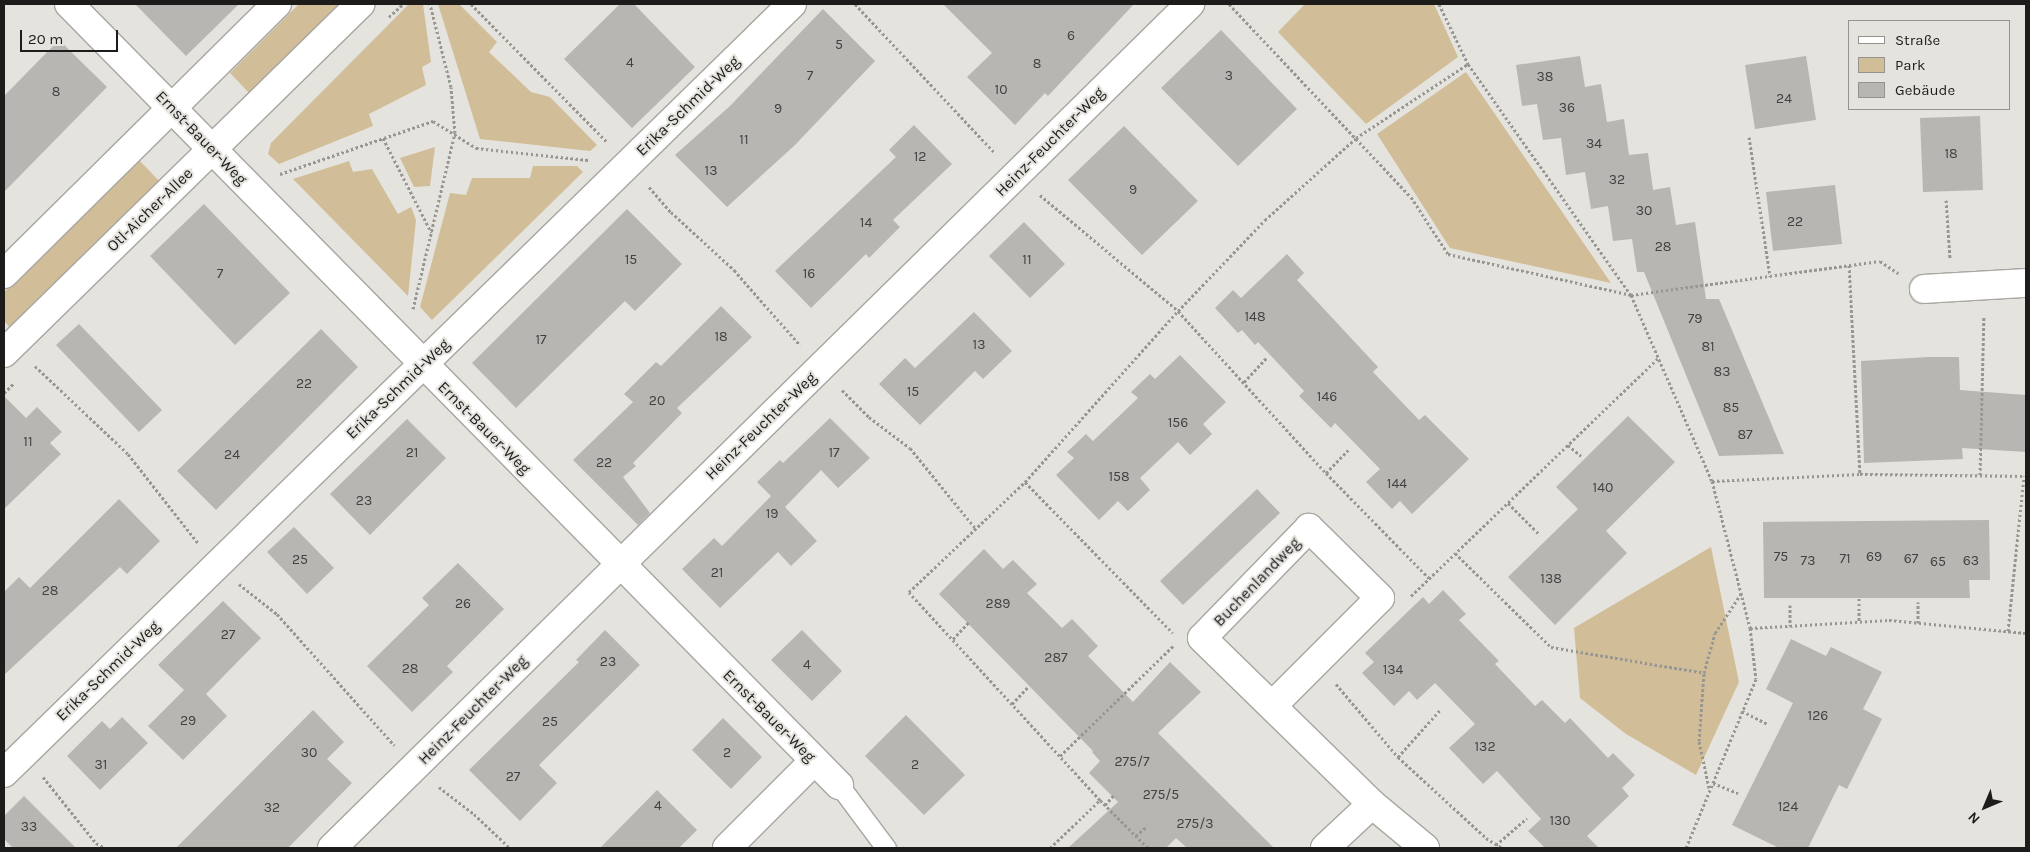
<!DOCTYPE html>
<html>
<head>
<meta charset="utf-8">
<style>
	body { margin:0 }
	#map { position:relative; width:2030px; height:852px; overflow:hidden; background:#e5e3de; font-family:Karla,sans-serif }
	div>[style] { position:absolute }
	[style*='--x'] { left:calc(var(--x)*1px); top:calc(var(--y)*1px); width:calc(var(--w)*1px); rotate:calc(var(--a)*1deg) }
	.green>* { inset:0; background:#d1be99 }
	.building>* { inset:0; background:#b8b6b2 }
	.path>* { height:3px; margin-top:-1.5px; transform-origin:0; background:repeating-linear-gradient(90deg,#979692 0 2.5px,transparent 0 5px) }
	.roads { filter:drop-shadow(1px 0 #a9a6a2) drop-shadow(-1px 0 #a9a6a2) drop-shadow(0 1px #a9a6a2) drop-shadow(0 -1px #a9a6a2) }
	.service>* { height:19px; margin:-9.5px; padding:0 9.5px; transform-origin:9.5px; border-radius:9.5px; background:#fff }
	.minor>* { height:28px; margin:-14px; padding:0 14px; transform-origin:14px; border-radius:14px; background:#fff }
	span { translate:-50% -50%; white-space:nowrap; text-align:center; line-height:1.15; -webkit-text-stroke:4px #e5e3de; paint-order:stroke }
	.number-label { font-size:14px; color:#444241 }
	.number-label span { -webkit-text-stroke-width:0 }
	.street-label { font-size:16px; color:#1d1c1b }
	.frame { position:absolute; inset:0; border:5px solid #1d1c1b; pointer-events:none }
	.legend { position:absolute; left:1848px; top:20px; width:162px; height:90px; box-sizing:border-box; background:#e5e3de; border:1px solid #959390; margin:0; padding:6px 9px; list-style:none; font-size:15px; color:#1d1c1b }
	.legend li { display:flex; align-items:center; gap:10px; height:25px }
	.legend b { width:25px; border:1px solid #959390 }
	.north { position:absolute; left:1960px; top:782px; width:50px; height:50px; -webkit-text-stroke:4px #e5e3de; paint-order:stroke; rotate:225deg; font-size:14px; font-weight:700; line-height:20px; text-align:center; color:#1d1c1b }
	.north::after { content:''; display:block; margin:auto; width:18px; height:22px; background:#1d1c1b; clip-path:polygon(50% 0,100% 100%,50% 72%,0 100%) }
	.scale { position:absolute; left:20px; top:30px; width:98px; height:22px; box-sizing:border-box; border:2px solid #1d1c1b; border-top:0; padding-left:6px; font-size:15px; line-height:18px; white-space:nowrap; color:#1d1c1b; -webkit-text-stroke:4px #e5e3de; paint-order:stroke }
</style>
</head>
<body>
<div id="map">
	<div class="green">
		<i style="clip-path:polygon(299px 4px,343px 4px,251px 95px,230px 73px)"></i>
		<i style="clip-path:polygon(409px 4px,423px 4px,431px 62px,422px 67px,426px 85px,369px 114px,373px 126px,279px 164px,268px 154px,271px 143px)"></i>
		<i style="clip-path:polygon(438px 4px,459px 4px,497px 42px,489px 52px,531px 92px,550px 97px,597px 145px,590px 151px,480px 139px)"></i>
		<i style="clip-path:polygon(1305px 4px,1434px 4px,1458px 57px,1366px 124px,1278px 32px)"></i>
		<i style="clip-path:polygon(1466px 72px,1611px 283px,1450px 248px,1377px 134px)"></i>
		<i style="clip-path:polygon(435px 147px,430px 186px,414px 187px,400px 158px)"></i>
		<i style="clip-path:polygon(138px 159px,162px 184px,13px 331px,4px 321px,4px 292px)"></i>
		<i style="clip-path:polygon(349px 161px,353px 172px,372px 169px,398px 214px,411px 207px,416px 220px,408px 296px,293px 179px)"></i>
		<i style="clip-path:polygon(533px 166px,577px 166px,583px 172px,432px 320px,420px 307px,450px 193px,466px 195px,472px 178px,530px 178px)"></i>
		<i style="clip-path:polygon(1711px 547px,1739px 682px,1696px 775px,1626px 734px,1580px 698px,1574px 628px)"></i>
	</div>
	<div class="building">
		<i style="clip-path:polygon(135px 4px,239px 4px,186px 56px)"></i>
		<i style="clip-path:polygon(620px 4px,634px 4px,695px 67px,632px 128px,564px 59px)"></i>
		<i style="clip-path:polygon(943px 4px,1134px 4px,1048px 96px,1045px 93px,1015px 125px,967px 77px,992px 53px)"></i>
		<i style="clip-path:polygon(823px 9px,875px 61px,795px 145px,727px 207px,675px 155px,730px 106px)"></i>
		<i style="clip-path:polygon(1221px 30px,1297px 109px,1238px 166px,1161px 88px)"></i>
		<i style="clip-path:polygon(59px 40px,107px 87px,4px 192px,4px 96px)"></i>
		<i style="clip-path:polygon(1580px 56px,1585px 87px,1601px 84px,1607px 122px,1624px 119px,1629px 155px,1648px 153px,1653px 190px,1670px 187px,1676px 225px,1695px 222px,1706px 299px,1719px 299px,1784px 454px,1719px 456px,1644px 272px,1637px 272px,1632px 239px,1613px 241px,1608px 206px,1591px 209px,1585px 172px,1566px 175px,1561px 138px,1543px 140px,1537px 104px,1522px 106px,1516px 65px)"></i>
		<i style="clip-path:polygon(1806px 56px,1816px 120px,1755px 129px,1745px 65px)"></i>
		<i style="clip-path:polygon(1980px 116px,1983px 190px,1923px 192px,1920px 118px)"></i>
		<i style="clip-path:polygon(914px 125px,952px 164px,893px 220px,900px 227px,869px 258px,866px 254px,811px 308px,775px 271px,896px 157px,889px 150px)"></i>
		<i style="clip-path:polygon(1124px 126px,1198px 201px,1142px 255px,1068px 180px)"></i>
		<i style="clip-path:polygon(1835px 185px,1842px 244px,1773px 251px,1766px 192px)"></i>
		<i style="clip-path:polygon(204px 204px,290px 293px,235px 345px,150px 256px)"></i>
		<i style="clip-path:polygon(627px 209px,682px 264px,635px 311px,625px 301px,516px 408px,472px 363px)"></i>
		<i style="clip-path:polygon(1024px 222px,1065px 264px,1030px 298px,989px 256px)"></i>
		<i style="clip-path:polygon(1287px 254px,1304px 273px,1297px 280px,1378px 367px,1373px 372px,1419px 420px,1425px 415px,1469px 459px,1412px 514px,1400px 501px,1392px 509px,1366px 482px,1380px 469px,1335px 423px,1331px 428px,1299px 396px,1304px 391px,1258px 342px,1255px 345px,1242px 330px,1238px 333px,1215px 308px,1233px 290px,1241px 298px)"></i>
		<i style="clip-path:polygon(721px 306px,752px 337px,677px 408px,682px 413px,633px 463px,636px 466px,623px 477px,650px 513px,638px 525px,573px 460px,633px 402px,624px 394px,656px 362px,661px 366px)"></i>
		<i style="clip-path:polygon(974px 312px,1012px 351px,983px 379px,975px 371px,920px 425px,879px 384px,905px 358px,915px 368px)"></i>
		<i style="clip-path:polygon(79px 324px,162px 410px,139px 432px,56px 345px)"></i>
		<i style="clip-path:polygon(321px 329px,358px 367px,216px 510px,177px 471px)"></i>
		<i style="clip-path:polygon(1180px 355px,1226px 402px,1203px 424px,1212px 434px,1190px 455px,1178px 442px,1140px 478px,1150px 490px,1128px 511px,1118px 501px,1099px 520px,1056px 475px,1074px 458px,1067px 452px,1086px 434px,1093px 441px,1138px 398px,1131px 392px,1150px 374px,1155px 379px)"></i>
		<i style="clip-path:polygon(1928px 357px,1959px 357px,1960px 390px,2026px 395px,2026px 452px,1962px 448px,1963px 459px,1864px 463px,1861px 361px)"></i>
		<i style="clip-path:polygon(4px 396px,26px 418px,37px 407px,62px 432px,50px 443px,61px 454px,4px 509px)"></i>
		<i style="clip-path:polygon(1628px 416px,1675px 462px,1606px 531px,1627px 553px,1555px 625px,1508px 577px,1578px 509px,1556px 487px)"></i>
		<i style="clip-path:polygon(830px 418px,870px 458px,838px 488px,821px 470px,785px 507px,817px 541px,791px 566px,778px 552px,720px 608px,682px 569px,714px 538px,722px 546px,771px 496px,757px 482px,780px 460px,783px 463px)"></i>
		<i style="clip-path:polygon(407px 419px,446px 458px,370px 535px,330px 494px)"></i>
		<i style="clip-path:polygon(1257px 489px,1280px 513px,1183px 605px,1160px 581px)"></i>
		<i style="clip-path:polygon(119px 499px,160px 541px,127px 574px,120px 567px,4px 675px,4px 592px,19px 577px,30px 588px)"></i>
		<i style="clip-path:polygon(1989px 520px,1990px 580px,1969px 580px,1970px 598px,1764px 598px,1763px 522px)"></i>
		<i style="clip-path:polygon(294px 527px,334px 568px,307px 594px,267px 552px)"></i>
		<i style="clip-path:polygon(984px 549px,1003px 569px,1013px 560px,1037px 584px,1027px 593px,1062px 628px,1072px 619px,1098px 646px,1088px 656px,1133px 702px,1170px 662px,1201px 692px,1158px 733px,1274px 848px,1187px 848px,1176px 838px,1166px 848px,1068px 848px,1118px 802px,1089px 773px,1100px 761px,1092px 752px,1093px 751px,939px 594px)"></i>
		<i style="clip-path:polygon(458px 563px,504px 609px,447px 666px,453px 672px,412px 712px,367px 666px,429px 605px,422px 598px)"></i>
		<i style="clip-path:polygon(1443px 590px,1466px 614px,1459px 620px,1499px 661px,1495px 664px,1535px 706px,1542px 700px,1565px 723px,1570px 718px,1608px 758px,1613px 753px,1635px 775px,1622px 788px,1629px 796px,1587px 836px,1599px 848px,1545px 848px,1528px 831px,1541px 819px,1497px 771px,1483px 784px,1449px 748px,1475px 724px,1435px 683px,1417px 700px,1409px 691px,1394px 706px,1362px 673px,1374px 662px,1365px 653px,1423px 597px,1429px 604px)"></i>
		<i style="clip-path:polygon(223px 601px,261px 638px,206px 694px,227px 716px,183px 760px,148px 726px,184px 690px,158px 665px)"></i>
		<i style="clip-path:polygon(605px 630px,640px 665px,539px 765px,557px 783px,520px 821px,469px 770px,579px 662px,576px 660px)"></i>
		<i style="clip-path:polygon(802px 630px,842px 671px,812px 701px,771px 660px)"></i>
		<i style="clip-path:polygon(1791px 639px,1826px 656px,1831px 647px,1882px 672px,1863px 709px,1882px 719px,1847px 789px,1839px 785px,1808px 848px,1779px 848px,1732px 825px,1793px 703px,1766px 689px)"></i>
		<i style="clip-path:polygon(313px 710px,344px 742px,327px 759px,352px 783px,288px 848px,176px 848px)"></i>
		<i style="clip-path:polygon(906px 715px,965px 775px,924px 815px,865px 756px)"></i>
		<i style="clip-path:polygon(122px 717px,148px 743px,100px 790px,67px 756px,102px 721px,110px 729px)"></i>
		<i style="clip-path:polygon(723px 718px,762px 757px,731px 789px,692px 750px)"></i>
		<i style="clip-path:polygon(657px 790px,697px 830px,679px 848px,600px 848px)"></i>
		<i style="clip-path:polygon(24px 796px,76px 848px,13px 848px,4px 839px,4px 816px)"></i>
	</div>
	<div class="path">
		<i style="--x:471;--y:4;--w:194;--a:45.4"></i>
		<i style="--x:855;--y:4;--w:204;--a:46.8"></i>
		<i style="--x:1229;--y:4;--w:265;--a:46.7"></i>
		<i style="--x:1411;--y:197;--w:68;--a:57"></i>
		<i style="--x:1448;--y:254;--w:188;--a:12.6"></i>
		<i style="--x:1631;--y:295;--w:251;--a:-7.8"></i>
		<i style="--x:1880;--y:261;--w:22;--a:34"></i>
		<i style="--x:1439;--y:4;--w:67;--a:64.2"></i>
		<i style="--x:1468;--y:64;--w:283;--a:54.8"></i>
		<i style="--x:1631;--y:295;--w:203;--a:66.5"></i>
		<i style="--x:1712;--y:481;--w:152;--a:75.5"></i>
		<i style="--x:1750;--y:628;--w:51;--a:83.3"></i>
		<i style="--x:1756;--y:679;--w:183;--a:112.5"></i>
		<i style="--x:389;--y:17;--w:19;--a:-43"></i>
		<i style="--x:1749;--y:137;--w:141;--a:81.4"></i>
		<i style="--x:383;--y:138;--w:106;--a:62.9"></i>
		<i style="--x:280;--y:174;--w:162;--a:-19.1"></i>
		<i style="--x:433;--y:121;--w:51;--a:32.1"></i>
		<i style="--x:476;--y:148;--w:113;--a:6.1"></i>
		<i style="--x:649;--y:187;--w:33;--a:49"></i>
		<i style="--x:671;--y:212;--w:86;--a:42.6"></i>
		<i style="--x:734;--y:270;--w:100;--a:48.7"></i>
		<i style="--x:1040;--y:195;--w:180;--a:40"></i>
		<i style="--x:1178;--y:311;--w:219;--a:47.6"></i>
		<i style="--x:1326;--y:473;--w:147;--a:45.6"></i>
		<i style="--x:1946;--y:200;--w:58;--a:86.1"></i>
		<i style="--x:1849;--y:265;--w:209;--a:87"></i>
		<i style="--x:413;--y:309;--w:181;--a:-76.6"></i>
		<i style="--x:455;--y:133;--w:46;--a:-95"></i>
		<i style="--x:451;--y:87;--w:86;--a:-104.2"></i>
		<i style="--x:35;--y:366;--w:128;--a:43.4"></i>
		<i style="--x:128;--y:454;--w:113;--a:51.8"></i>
		<i style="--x:1244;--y:382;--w:34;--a:-47"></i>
		<i style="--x:842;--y:390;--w:38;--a:45"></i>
		<i style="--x:869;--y:417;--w:51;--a:37.1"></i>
		<i style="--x:910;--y:448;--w:104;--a:50.8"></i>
		<i style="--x:4;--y:393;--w:14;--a:-45"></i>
		<i style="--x:1568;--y:445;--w:17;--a:40"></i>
		<i style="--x:1326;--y:473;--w:32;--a:-46"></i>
		<i style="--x:1980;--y:475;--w:159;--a:-88.6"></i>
		<i style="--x:1712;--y:481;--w:148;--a:-2.7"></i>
		<i style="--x:1860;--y:474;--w:166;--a:0.7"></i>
		<i style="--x:1025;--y:482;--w:211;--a:45.6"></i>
		<i style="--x:1508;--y:503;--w:45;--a:45"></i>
		<i style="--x:1455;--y:553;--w:134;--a:44.4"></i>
		<i style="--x:1551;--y:647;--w:155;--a:9.6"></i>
		<i style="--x:239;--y:584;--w:48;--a:38.3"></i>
		<i style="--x:277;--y:614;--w:176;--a:48.2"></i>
		<i style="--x:1411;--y:596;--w:344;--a:-43.9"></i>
		<i style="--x:1859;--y:598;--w:24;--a:90"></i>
		<i style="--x:1790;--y:605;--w:21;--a:90"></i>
		<i style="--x:1918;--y:623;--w:21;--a:-90"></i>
		<i style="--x:1750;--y:628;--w:139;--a:-3.3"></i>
		<i style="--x:1889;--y:620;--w:138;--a:5.4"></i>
		<i style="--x:2008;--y:631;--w:156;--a:-84.1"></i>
		<i style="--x:953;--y:639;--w:23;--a:-47"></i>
		<i style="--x:1336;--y:684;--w:96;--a:49.7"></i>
		<i style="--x:1398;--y:757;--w:120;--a:42.6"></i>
		<i style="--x:1486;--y:838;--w:19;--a:32"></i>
		<i style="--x:1012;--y:704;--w:23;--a:-47"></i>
		<i style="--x:1742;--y:711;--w:30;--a:27"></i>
		<i style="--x:1060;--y:756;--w:159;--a:-44.2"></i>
		<i style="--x:1398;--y:757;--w:64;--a:-48.1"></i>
		<i style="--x:43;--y:777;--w:85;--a:51.2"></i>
		<i style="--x:96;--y:843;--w:10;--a:29"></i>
		<i style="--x:1713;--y:783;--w:27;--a:22"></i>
		<i style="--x:439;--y:787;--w:44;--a:37.6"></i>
		<i style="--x:474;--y:814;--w:50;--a:43.4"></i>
		<i style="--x:1709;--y:788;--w:48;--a:-102"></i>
		<i style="--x:1699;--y:741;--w:68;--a:-85.8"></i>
		<i style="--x:1704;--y:673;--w:41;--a:-74.6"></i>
		<i style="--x:1715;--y:633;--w:47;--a:-56.3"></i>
		<i style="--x:1100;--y:800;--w:68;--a:45"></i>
		<i style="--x:1105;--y:805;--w:13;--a:-48"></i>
		<i style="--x:1136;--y:836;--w:15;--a:-42"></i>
		<i style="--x:1496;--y:845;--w:41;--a:-41.1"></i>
		<i style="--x:1050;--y:848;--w:69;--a:-43.8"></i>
		<i style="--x:1100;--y:800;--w:282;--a:-132.6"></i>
		<i style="--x:909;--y:592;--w:160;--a:-43.5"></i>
		<i style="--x:1025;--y:482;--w:229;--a:-48.2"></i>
		<i style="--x:1178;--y:311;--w:126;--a:-46.3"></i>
		<i style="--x:1265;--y:220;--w:122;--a:-42"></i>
		<i style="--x:1356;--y:138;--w:134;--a:-33.5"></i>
	</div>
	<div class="roads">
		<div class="service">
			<i style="--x:839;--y:785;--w:79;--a:53.3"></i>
		</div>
		<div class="minor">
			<i style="--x:69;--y:4;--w:1097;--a:45.41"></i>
			<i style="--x:4;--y:274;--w:384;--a:-44.7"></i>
			<i style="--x:1924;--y:289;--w:102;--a:-3.4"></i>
			<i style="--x:4;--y:353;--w:499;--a:-44.4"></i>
			<i style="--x:1273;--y:705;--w:151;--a:-45"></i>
			<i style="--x:1380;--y:598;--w:100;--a:-135.4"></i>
			<i style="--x:1309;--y:528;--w:153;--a:134.2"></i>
			<i style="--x:1202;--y:638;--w:238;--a:44.3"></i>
			<i style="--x:1372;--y:804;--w:69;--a:39.7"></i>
			<i style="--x:4;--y:773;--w:1101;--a:-44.3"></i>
			<i style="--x:332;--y:848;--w:1204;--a:-44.53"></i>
			<i style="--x:727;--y:848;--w:122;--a:-45"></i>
			<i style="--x:1325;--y:848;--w:64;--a:-43.1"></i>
		</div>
	</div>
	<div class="number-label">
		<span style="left:1071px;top:36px">6</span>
		<span style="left:839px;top:45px">5</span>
		<span style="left:630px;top:63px">4</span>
		<span style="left:1037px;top:64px">8</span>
		<span style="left:810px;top:76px">7</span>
		<span style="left:1229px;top:76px">3</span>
		<span style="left:1545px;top:77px">38</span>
		<span style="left:1001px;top:90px">10</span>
		<span style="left:56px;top:92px">8</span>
		<span style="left:1784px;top:99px">24</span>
		<span style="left:1567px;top:108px">36</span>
		<span style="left:778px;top:109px">9</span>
		<span style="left:744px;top:140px">11</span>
		<span style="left:1594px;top:144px">34</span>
		<span style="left:1951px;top:154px">18</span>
		<span style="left:920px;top:157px">12</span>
		<span style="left:711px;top:171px">13</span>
		<span style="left:1617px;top:180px">32</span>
		<span style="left:1133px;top:190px">9</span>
		<span style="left:1644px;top:211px">30</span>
		<span style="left:1795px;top:222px">22</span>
		<span style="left:866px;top:223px">14</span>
		<span style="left:1663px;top:247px">28</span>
		<span style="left:631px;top:260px">15</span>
		<span style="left:1027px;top:260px">11</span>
		<span style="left:220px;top:274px">7</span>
		<span style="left:809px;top:274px">16</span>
		<span style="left:1255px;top:317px">148</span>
		<span style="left:1695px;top:319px">79</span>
		<span style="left:721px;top:337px">18</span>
		<span style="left:541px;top:340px">17</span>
		<span style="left:979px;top:345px">13</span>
		<span style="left:1708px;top:347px">81</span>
		<span style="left:1722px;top:372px">83</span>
		<span style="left:304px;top:384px">22</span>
		<span style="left:913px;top:392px">15</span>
		<span style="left:1327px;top:397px">146</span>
		<span style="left:657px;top:401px">20</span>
		<span style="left:1731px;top:408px">85</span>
		<span style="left:1178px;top:423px">156</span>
		<span style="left:1745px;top:435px">87</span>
		<span style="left:28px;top:442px">11</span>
		<span style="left:412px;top:453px">21</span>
		<span style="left:834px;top:453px">17</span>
		<span style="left:232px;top:455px">24</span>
		<span style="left:604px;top:463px">22</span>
		<span style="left:1119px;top:477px">158</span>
		<span style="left:1397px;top:484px">144</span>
		<span style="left:1603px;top:488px">140</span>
		<span style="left:364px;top:501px">23</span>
		<span style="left:772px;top:514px">19</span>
		<span style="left:1781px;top:557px">75</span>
		<span style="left:1874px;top:557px">69</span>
		<span style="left:1845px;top:559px">71</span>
		<span style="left:1911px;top:559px">67</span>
		<span style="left:300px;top:560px">25</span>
		<span style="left:1808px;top:561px">73</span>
		<span style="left:1971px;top:561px">63</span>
		<span style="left:1938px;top:562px">65</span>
		<span style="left:717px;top:573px">21</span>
		<span style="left:1551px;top:579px">138</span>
		<span style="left:50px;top:591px">28</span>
		<span style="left:463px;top:604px">26</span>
		<span style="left:998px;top:604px">289</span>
		<span style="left:228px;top:635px">27</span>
		<span style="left:1056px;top:658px">287</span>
		<span style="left:608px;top:662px">23</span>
		<span style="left:807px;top:665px">4</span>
		<span style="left:410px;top:669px">28</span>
		<span style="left:1393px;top:670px">134</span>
		<span style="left:1818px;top:716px">126</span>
		<span style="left:188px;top:721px">29</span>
		<span style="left:550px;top:722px">25</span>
		<span style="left:1485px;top:747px">132</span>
		<span style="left:309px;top:753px">30</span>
		<span style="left:727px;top:753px">2</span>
		<span style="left:1132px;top:762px">275/7</span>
		<span style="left:101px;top:765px">31</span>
		<span style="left:915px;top:765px">2</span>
		<span style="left:513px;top:777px">27</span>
		<span style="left:1161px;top:795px">275/5</span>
		<span style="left:658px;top:806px">4</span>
		<span style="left:1788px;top:807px">124</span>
		<span style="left:272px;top:808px">32</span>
		<span style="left:1560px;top:821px">130</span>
		<span style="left:1195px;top:824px">275/3</span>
		<span style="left:29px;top:827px">33</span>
	</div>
	<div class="street-label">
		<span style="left:688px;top:106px;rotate:-44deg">Erika-Schmid-Weg</span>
		<span style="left:201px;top:138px;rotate:46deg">Ernst-Bauer-Weg</span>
		<span style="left:1050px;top:142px;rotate:-45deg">Heinz-Feuchter-Weg</span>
		<span style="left:150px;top:210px;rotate:-44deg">Otl-Aicher-Allee</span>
		<span style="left:398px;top:389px;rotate:-44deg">Erika-Schmid-Weg</span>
		<span style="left:761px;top:426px;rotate:-44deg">Heinz-Feuchter-Weg</span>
		<span style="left:484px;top:428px;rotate:45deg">Ernst-Bauer-Weg</span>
		<span style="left:1257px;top:582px;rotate:-46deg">Buchenlandweg</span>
		<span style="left:108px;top:671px;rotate:-44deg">Erika-Schmid-Weg</span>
		<span style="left:473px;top:710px;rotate:-45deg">Heinz-Feuchter-Weg</span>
		<span style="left:769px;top:716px;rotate:45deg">Ernst-Bauer-Weg</span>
	</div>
	<div class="frame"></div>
	<ul class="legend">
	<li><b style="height:6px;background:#fff"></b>Straße</li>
	<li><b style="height:14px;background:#d1be99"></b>Park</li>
	<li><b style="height:14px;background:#b8b6b2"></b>Gebäude</li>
	</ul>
	<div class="north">N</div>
	<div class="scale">20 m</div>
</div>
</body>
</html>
